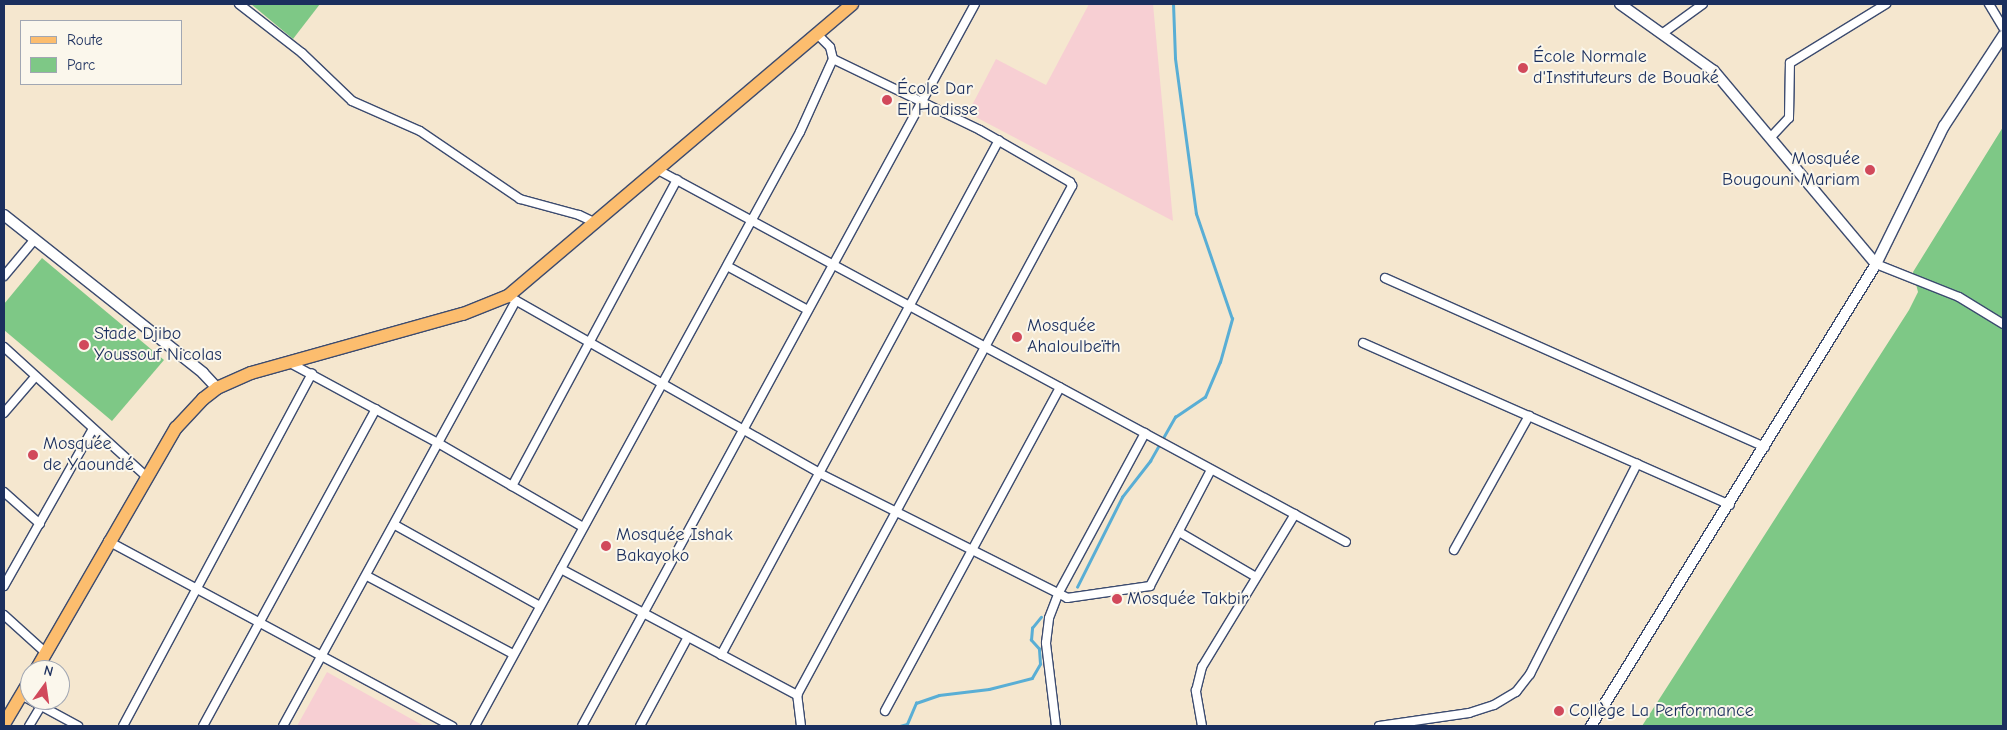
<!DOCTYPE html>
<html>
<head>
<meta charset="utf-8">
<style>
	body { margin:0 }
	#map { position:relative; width:2007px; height:730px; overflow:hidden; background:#f5e7cf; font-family:"Comic Neue",sans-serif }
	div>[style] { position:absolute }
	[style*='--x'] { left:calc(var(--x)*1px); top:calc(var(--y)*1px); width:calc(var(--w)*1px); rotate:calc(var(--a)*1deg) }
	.built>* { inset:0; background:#f7cfd3 }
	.green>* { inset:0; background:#7ec886 }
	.stream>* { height:2.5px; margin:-1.25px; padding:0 1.25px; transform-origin:1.25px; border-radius:1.25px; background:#59aed5 }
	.roads { filter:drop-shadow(1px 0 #3c4b6f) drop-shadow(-1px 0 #3c4b6f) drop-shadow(0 1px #3c4b6f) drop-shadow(0 -1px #3c4b6f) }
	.minor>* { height:8px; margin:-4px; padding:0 4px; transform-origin:4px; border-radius:4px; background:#fff }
	.tertiary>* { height:10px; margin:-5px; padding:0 5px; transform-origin:5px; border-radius:5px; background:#fff }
	.primary>* { height:12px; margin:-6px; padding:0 6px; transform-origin:6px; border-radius:6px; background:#fcbd6e }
	.dots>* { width:14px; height:14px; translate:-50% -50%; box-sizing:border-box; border:2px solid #fbf7ec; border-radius:50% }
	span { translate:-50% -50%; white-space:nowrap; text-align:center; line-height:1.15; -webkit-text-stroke:4px #fbf7ec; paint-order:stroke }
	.poi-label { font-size:18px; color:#1b2f5e }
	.left { translate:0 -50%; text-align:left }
	.right { translate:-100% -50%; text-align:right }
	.frame { position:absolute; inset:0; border:5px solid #1b2f5e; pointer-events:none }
	.legend { position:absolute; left:20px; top:20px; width:162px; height:65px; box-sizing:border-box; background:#fbf7ec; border:1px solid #a1a7b3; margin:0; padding:6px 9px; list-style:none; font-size:15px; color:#1b2f5e }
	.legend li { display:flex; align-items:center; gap:10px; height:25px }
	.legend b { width:25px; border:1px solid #a1a7b3 }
	.north { position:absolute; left:20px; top:660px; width:50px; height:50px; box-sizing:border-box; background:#fbf7ec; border:1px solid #a1a7b3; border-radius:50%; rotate:14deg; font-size:14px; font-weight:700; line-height:20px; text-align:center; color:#1b2f5e }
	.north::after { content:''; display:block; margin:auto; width:18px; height:22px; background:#d1495b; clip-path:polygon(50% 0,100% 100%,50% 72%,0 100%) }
</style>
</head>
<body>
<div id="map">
	<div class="built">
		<i style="clip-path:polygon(1089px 4px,1153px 4px,1173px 221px,968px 113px,996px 59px,1046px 85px)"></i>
		<i style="clip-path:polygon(327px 672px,424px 726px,297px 726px)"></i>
	</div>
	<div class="green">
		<i style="clip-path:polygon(251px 4px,320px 4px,293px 39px)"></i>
		<i style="clip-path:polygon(2003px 127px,2003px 726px,1642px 726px,1909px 310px,1918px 292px,1913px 272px)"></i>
		<i style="clip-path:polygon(42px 258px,164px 360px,112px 421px,4px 330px,4px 304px)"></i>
	</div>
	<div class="stream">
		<i style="--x:1077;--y:587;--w:101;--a:-63.4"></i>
		<i style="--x:1122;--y:497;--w:46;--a:-52.1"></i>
		<i style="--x:1150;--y:461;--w:51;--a:-60.4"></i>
		<i style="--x:1175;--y:417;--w:36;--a:-34"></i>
		<i style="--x:1205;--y:397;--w:38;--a:-67"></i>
		<i style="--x:1220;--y:362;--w:45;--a:-74.4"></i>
		<i style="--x:1232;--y:319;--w:111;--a:-108.9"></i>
		<i style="--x:1196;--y:214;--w:157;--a:-97.7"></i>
		<i style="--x:1175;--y:58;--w:54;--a:-92.1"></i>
		<i style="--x:900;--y:726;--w:7;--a:-16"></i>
		<i style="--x:907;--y:724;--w:23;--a:-67"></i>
		<i style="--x:916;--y:703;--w:24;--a:-19"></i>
		<i style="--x:939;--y:695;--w:50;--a:-6.8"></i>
		<i style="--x:989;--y:689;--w:44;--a:-14.3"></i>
		<i style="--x:1032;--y:678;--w:16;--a:-60"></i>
		<i style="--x:1040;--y:664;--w:15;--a:-94"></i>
		<i style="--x:1039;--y:649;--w:12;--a:-132"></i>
		<i style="--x:1031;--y:640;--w:12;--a:-85"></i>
		<i style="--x:1032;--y:628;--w:14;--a:-51"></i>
	</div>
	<div class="roads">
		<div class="minor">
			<i style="--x:239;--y:4;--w:80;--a:37.9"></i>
			<i style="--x:302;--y:53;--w:69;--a:43.8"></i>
			<i style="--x:352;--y:101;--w:74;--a:23.8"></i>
			<i style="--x:420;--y:131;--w:121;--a:34.2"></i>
			<i style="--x:520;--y:199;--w:61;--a:15.2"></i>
			<i style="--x:579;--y:215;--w:19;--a:25"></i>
			<i style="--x:1989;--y:4;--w:27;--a:59"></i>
			<i style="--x:1663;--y:33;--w:49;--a:-35.9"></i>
			<i style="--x:1771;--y:137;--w:26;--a:-47"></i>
			<i style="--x:1789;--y:118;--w:55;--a:-89"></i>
			<i style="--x:1790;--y:63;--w:113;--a:-31.6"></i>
			<i style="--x:658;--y:170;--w:782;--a:28.4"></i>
			<i style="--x:1876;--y:264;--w:89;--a:21.7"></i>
			<i style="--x:1959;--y:297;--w:52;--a:31.5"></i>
			<i style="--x:727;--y:266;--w:92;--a:28.5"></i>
			<i style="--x:4;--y:276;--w:48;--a:-50"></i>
			<i style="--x:1385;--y:278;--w:416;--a:24"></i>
			<i style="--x:508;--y:296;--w:358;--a:29.6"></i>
			<i style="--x:819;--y:473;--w:278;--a:26.7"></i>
			<i style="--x:1067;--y:598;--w:84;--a:-8.2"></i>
			<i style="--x:1150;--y:586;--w:131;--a:-62.3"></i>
			<i style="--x:1363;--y:343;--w:401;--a:23.8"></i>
			<i style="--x:4;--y:347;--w:193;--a:42.3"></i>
			<i style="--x:288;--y:362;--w:170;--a:28.4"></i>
			<i style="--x:438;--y:443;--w:168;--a:30.1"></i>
			<i style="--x:4;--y:413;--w:48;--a:-49.3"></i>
			<i style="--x:512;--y:486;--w:348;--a:-61.7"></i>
			<i style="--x:4;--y:492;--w:48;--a:41.6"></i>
			<i style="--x:395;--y:525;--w:166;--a:29.2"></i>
			<i style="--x:1179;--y:532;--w:89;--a:30.3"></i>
			<i style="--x:108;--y:541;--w:391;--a:28.3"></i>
			<i style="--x:1454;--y:550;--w:154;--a:-60.8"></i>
			<i style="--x:561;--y:569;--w:268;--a:28.1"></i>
			<i style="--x:367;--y:576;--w:166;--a:28.1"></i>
			<i style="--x:4;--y:586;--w:180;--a:-60.5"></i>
			<i style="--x:4;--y:615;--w:57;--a:42.1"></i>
			<i style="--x:721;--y:655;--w:585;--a:-61.64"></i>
			<i style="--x:21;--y:695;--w:65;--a:28.5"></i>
			<i style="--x:885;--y:711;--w:368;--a:-61.6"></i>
			<i style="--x:29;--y:726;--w:23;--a:-59"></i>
			<i style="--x:123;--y:726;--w:400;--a:-61.8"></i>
			<i style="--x:203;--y:726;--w:361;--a:-61.4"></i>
			<i style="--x:283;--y:726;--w:485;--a:-61.3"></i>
			<i style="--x:475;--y:726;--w:677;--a:-61.32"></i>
			<i style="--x:800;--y:132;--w:80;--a:-65.7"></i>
			<i style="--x:833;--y:59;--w:12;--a:-104"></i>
			<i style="--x:830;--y:47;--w:17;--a:-135"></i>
			<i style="--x:582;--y:726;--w:822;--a:-61.44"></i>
			<i style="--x:640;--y:726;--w:101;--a:-61.7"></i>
			<i style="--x:801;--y:726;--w:31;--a:-97"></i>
			<i style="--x:797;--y:695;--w:579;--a:-61.62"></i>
			<i style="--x:1072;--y:186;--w:4;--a:-117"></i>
			<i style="--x:1070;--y:182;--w:104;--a:-150"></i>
			<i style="--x:980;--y:130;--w:163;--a:-154.2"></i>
			<i style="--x:1056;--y:726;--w:84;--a:-96.9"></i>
			<i style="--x:1046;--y:643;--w:25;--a:-83"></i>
			<i style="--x:1049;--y:618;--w:26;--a:-69"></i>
			<i style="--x:1058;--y:594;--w:183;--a:-61.6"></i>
			<i style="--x:1202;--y:726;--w:36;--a:-100"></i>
			<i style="--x:1196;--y:691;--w:25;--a:-76"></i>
			<i style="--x:1202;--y:667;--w:179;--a:-58.7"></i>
			<i style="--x:1379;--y:726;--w:91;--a:-8.2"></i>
			<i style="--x:1469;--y:713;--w:26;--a:-18"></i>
			<i style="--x:1494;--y:705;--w:26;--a:-31"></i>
			<i style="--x:1516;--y:692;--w:23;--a:-52"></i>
			<i style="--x:1530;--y:674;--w:236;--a:-63"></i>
		</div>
		<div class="tertiary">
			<i style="--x:1620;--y:4;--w:115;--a:35.5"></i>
			<i style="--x:1714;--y:71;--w:252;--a:50"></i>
			<i style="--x:4;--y:215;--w:254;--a:38.4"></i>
			<i style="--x:203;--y:373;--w:21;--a:47"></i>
			<i style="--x:1591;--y:726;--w:543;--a:-58.33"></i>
			<i style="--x:1876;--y:264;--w:154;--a:-63.8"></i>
			<i style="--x:1944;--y:126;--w:108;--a:-56.8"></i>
		</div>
		<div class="primary">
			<i style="--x:36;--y:670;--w:280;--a:-60"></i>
			<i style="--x:176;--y:428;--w:40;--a:-47"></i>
			<i style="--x:203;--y:399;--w:18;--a:-38"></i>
			<i style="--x:217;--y:388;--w:37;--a:-24"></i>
			<i style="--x:251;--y:373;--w:220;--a:-15.6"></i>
			<i style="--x:463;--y:314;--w:48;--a:-21.8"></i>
			<i style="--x:508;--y:296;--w:451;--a:-40.3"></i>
			<i style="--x:4;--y:724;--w:51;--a:-59.4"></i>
		</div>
	</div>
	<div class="dots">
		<i style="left:1523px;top:68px;background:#d1495b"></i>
		<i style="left:887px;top:100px;background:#d1495b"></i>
		<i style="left:1870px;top:170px;background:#d1495b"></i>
		<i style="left:1017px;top:337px;background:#d1495b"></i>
		<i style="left:84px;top:345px;background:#d1495b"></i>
		<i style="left:33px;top:455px;background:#d1495b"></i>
		<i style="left:606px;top:546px;background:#d1495b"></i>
		<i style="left:1117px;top:599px;background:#d1495b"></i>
		<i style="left:1559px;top:711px;background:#d1495b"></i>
	</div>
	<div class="poi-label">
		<span class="left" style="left:1533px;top:68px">École Normale<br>d'Instituteurs de Bouaké</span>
		<span class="left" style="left:897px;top:100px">École Dar<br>El Hadisse</span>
		<span class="right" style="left:1860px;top:170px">Mosquée<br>Bougouni Mariam</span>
		<span class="left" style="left:1027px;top:337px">Mosquée<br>Ahaloulbeïth</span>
		<span class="left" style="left:94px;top:345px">Stade Djibo<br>Youssouf Nicolas</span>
		<span class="left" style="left:43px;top:455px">Mosquée<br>de Yaoundé</span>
		<span class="left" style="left:616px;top:546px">Mosquée Ishak<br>Bakayoko</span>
		<span class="left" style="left:1127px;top:599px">Mosquée Takbir</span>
		<span class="left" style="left:1569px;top:711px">Collège La Performance</span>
	</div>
	<div class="frame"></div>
	<ul class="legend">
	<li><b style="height:6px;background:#fcbd6e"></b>Route</li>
	<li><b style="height:14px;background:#7ec886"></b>Parc</li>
	</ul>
	<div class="north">N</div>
</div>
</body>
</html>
